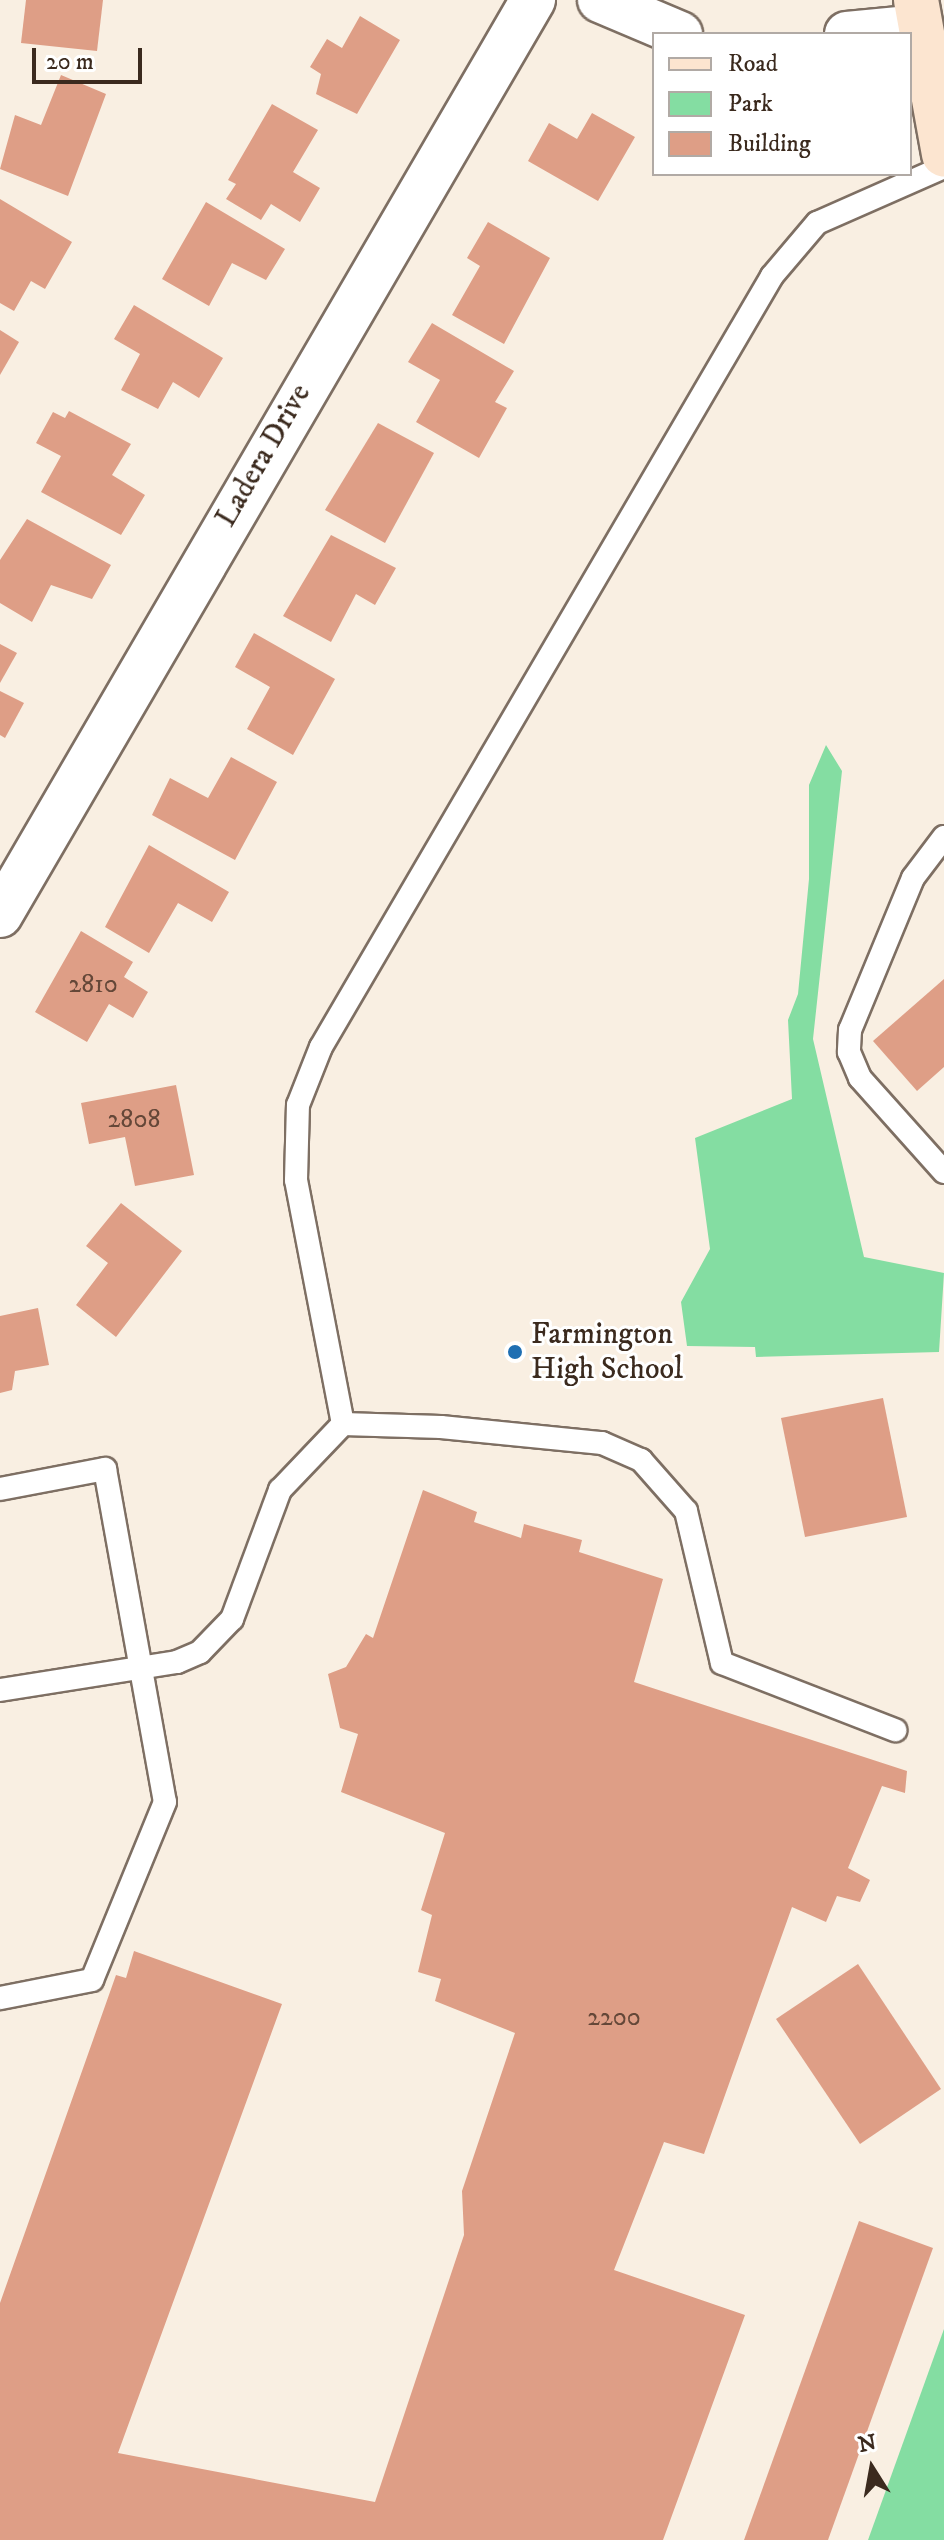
<!DOCTYPE html>
<html>
<head>
<meta charset="utf-8">
<style>
	body { margin:0 }
	#map { position:relative; width:944px; height:2540px; overflow:hidden; background:#f9efe2; font-family:"IM FELL DW Pica",serif }
	div>[style] { position:absolute }
	[style*='--x'] { left:calc(var(--x)*1px); top:calc(var(--y)*1px); width:calc(var(--w)*1px); rotate:calc(var(--a)*1deg) }
	.green>* { inset:0; background:#84dda2 }
	.building>* { inset:0; background:#de9e86 }
	.roads { filter:drop-shadow(2px 0 #7e6f63) drop-shadow(-2px 0 #7e6f63) drop-shadow(0 2px #7e6f63) drop-shadow(0 -2px #7e6f63) }
	.lane>* { height:22px; margin:-11px; padding:0 11px; transform-origin:11px; border-radius:11px; background:#fff }
	.street>* { height:44px; margin:-22px; padding:0 22px; transform-origin:22px; border-radius:22px; background:#fff }
	.secondary>* { height:44px; margin:-22px; padding:0 22px; transform-origin:22px; border-radius:22px; background:#fce5d0 }
	.dots>* { width:22px; height:22px; translate:-50% -50%; box-sizing:border-box; border:4px solid #fff; border-radius:50% }
	span { translate:-50% -50%; white-space:nowrap; text-align:center; line-height:1.15; -webkit-text-stroke:6px #fff; paint-order:stroke }
	.number-label { font-size:26px; color:#644738 }
	.number-label span { -webkit-text-stroke-width:0 }
	.street-label { font-size:30px; color:#3b2a1e }
	.poi-label { font-size:30px; color:#3b2a1e }
	.left { translate:0 -50%; text-align:left }
	.legend { position:absolute; left:652px; top:32px; width:260px; height:144px; box-sizing:border-box; background:#fff; border:2px solid #b1aaa5; margin:0; padding:10px 14px; list-style:none; font-size:24px; color:#3b2a1e }
	.legend li { display:flex; align-items:center; gap:16px; height:40px }
	.legend b { width:40px; border:2px solid #b1aaa5 }
	.north { position:absolute; left:832px; top:2428px; width:80px; height:80px; -webkit-text-stroke:6px #fff; paint-order:stroke; rotate:349deg; font-size:22px; font-weight:700; line-height:32px; text-align:center; color:#3b2a1e }
	.north::after { content:''; display:block; margin:auto; width:28px; height:36px; background:#3b2a1e; clip-path:polygon(50% 0,100% 100%,50% 72%,0 100%) }
	.scale { position:absolute; left:32px; top:48px; width:110px; height:36px; box-sizing:border-box; border:4px solid #3b2a1e; border-top:0; padding-left:10px; font-size:24px; line-height:28px; white-space:nowrap; color:#3b2a1e; -webkit-text-stroke:6px #fff; paint-order:stroke }
</style>
</head>
<body>
<div id="map">
	<div class="green">
		<i style="clip-path:polygon(826px 745px,842px 771px,813px 1039px,864px 1257px,944px 1273px,939px 1352px,756px 1357px,755px 1347px,687px 1346px,681px 1302px,710px 1249px,695px 1138px,792px 1099px,788px 1020px,798px 994px,809px 879px,809px 785px)"></i>
		<i style="clip-path:polygon(944px 2329px,944px 2540px,868px 2540px)"></i>
	</div>
	<div class="building">
		<i style="clip-path:polygon(26px 0,103px 0,97px 51px,21px 43px)"></i>
		<i style="clip-path:polygon(360px 16px,400px 40px,357px 114px,316px 94px,321px 74px,310px 67px,327px 39px,342px 48px)"></i>
		<i style="clip-path:polygon(61px 75px,106px 94px,68px 196px,0 169px,15px 115px,41px 125px)"></i>
		<i style="clip-path:polygon(272px 104px,318px 130px,293px 172px,320px 188px,300px 222px,271px 204px,261px 220px,226px 199px,236px 184px,228px 180px)"></i>
		<i style="clip-path:polygon(592px 113px,635px 137px,598px 201px,528px 161px,549px 123px,577px 139px)"></i>
		<i style="clip-path:polygon(0 199px,72px 242px,45px 289px,31px 281px,14px 311px,0 303px)"></i>
		<i style="clip-path:polygon(206px 202px,285px 249px,266px 280px,232px 263px,209px 306px,162px 279px)"></i>
		<i style="clip-path:polygon(488px 222px,550px 258px,504px 344px,452px 315px,480px 266px,467px 258px)"></i>
		<i style="clip-path:polygon(134px 305px,223px 358px,199px 398px,173px 382px,158px 409px,121px 390px,140px 354px,114px 339px)"></i>
		<i style="clip-path:polygon(432px 323px,514px 371px,495px 402px,507px 408px,479px 458px,416px 422px,440px 380px,408px 362px)"></i>
		<i style="clip-path:polygon(0 330px,19px 342px,0 375px)"></i>
		<i style="clip-path:polygon(69px 411px,131px 444px,112px 475px,145px 495px,121px 535px,41px 492px,61px 456px,36px 443px,53px 412px,65px 418px)"></i>
		<i style="clip-path:polygon(378px 423px,434px 453px,385px 543px,325px 510px)"></i>
		<i style="clip-path:polygon(27px 519px,111px 565px,92px 599px,51px 585px,32px 622px,0 603px,0 560px)"></i>
		<i style="clip-path:polygon(331px 535px,396px 568px,375px 605px,356px 594px,331px 642px,283px 616px)"></i>
		<i style="clip-path:polygon(254px 633px,335px 679px,293px 755px,247px 729px,270px 687px,235px 667px)"></i>
		<i style="clip-path:polygon(0 644px,17px 653px,0 683px)"></i>
		<i style="clip-path:polygon(0 691px,24px 703px,5px 738px,0 735px)"></i>
		<i style="clip-path:polygon(231px 757px,277px 782px,235px 860px,152px 815px,170px 778px,208px 798px)"></i>
		<i style="clip-path:polygon(149px 845px,229px 892px,212px 922px,178px 903px,149px 953px,105px 927px)"></i>
		<i style="clip-path:polygon(81px 931px,133px 962px,124px 977px,148px 992px,133px 1018px,109px 1004px,87px 1042px,35px 1012px)"></i>
		<i style="clip-path:polygon(944px 979px,944px 1067px,917px 1091px,873px 1041px)"></i>
		<i style="clip-path:polygon(176px 1085px,194px 1175px,135px 1186px,125px 1137px,89px 1144px,81px 1103px)"></i>
		<i style="clip-path:polygon(121px 1203px,182px 1251px,116px 1337px,76px 1305px,108px 1263px,86px 1246px)"></i>
		<i style="clip-path:polygon(38px 1308px,49px 1365px,15px 1371px,12px 1390px,0 1393px,0 1316px)"></i>
		<i style="clip-path:polygon(883px 1398px,907px 1517px,805px 1537px,781px 1418px)"></i>
		<i style="clip-path:polygon(423px 1490px,477px 1512px,474px 1522px,521px 1538px,524px 1524px,582px 1540px,579px 1552px,663px 1579px,634px 1682px,907px 1771px,905px 1793px,882px 1786px,848px 1868px,870px 1880px,860px 1902px,837px 1896px,826px 1922px,792px 1907px,704px 2154px,664px 2142px,614px 2270px,745px 2315px,663px 2540px,0 2540px,0 2303px,116px 1975px,126px 1978px,134px 1951px,282px 2004px,118px 2453px,375px 2502px,464px 2235px,462px 2191px,515px 2033px,435px 2001px,441px 1979px,418px 1972px,432px 1915px,421px 1910px,445px 1833px,341px 1792px,358px 1734px,340px 1728px,328px 1674px,346px 1667px,366px 1634px,373px 1638px)"></i>
		<i style="clip-path:polygon(858px 1964px,941px 2089px,860px 2144px,776px 2019px)"></i>
		<i style="clip-path:polygon(859px 2221px,933px 2248px,828px 2540px,744px 2540px)"></i>
	</div>
	<div class="roads">
		<div class="lane">
			<i style="--x:944;--y:837;--w:51;--a:127.1"></i>
			<i style="--x:913;--y:878;--w:165;--a:112.5"></i>
			<i style="--x:850;--y:1030;--w:22;--a:93"></i>
			<i style="--x:849;--y:1052;--w:28;--a:67"></i>
			<i style="--x:860;--y:1078;--w:126;--a:48.2"></i>
			<i style="--x:343;--y:1424;--w:248;--a:-100.9"></i>
			<i style="--x:296;--y:1180;--w:75;--a:-88.5"></i>
			<i style="--x:298;--y:1105;--w:62;--a:-68.4"></i>
			<i style="--x:321;--y:1047;--w:893;--a:-59.67"></i>
			<i style="--x:772;--y:276;--w:70;--a:-49.7"></i>
			<i style="--x:817;--y:223;--w:139;--a:-23.8"></i>
			<i style="--x:0;--y:1489;--w:107;--a:-10.8"></i>
			<i style="--x:105;--y:1469;--w:338;--a:79.8"></i>
			<i style="--x:165;--y:1802;--w:192;--a:112.3"></i>
			<i style="--x:92;--y:1980;--w:94;--a:168.9"></i>
			<i style="--x:0;--y:1690;--w:179;--a:-9"></i>
			<i style="--x:177;--y:1662;--w:25;--a:-23"></i>
			<i style="--x:200;--y:1652;--w:46;--a:-45.9"></i>
			<i style="--x:232;--y:1619;--w:138;--a:-69.6"></i>
			<i style="--x:280;--y:1490;--w:91;--a:-46.3"></i>
			<i style="--x:343;--y:1424;--w:98;--a:1.8"></i>
			<i style="--x:441;--y:1427;--w:162;--a:5.7"></i>
			<i style="--x:602;--y:1443;--w:43;--a:23.6"></i>
			<i style="--x:641;--y:1460;--w:68;--a:48.6"></i>
			<i style="--x:686;--y:1511;--w:156;--a:76.7"></i>
			<i style="--x:722;--y:1663;--w:186;--a:21.2"></i>
		</div>
		<div class="street">
			<i style="--x:600;--y:0;--w:87;--a:23"></i>
			<i style="--x:847;--y:34;--w:71;--a:-5.6"></i>
			<i style="--x:0;--y:915;--w:1059;--a:-59.78"></i>
		</div>
		<div class="secondary">
			<i style="--x:916;--y:0;--w:157;--a:79.7"></i>
		</div>
	</div>
	<div class="dots">
		<i style="left:515px;top:1352px;background:#1f6fb2"></i>
	</div>
	<div class="number-label">
		<span style="left:93px;top:985px">2810</span>
		<span style="left:134px;top:1120px">2808</span>
		<span style="left:614px;top:2018px">2200</span>
	</div>
	<div class="street-label">
		<span style="left:264px;top:456px;rotate:-60deg">Ladera Drive</span>
	</div>
	<div class="poi-label">
		<span class="left" style="left:531px;top:1352px">Farmington<br>High School</span>
	</div>
	<ul class="legend">
	<li><b style="height:10px;background:#fce5d0"></b>Road</li>
	<li><b style="height:22px;background:#84dda2"></b>Park</li>
	<li><b style="height:22px;background:#de9e86"></b>Building</li>
	</ul>
	<div class="north">N</div>
	<div class="scale">20 m</div>
</div>
</body>
</html>
